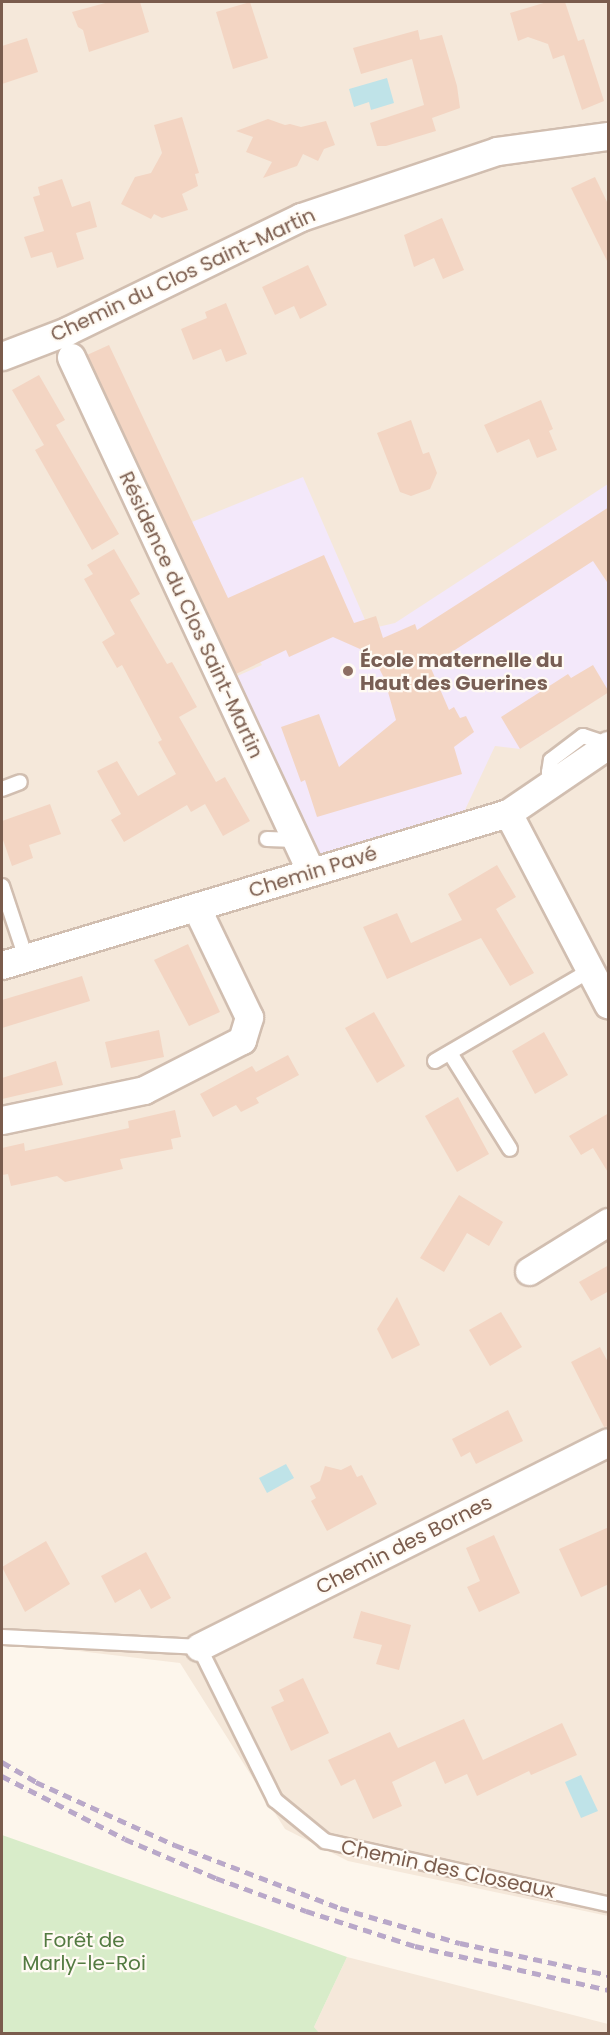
<!DOCTYPE html>
<html>
<head>
<meta charset="utf-8">
<style>
	body { margin:0 }
	#map { position:relative; width:610px; height:2035px; overflow:hidden; background:#fdf6ec; font-family:Poppins,sans-serif }
	div>[style] { position:absolute }
	[style*='--x'] { left:calc(var(--x)*1px); top:calc(var(--y)*1px); width:calc(var(--w)*1px); rotate:calc(var(--a)*1deg) }
	.residential>* { inset:0; background:#f5e8da }
	.education>* { inset:0; background:#f3e8fa }
	.green>* { inset:0; background:#d8ecc9 }
	.water>* { inset:0; background:#bfe3e8 }
	.building>* { inset:0; background:#f3d5c3 }
	.roads { filter:drop-shadow(2px 0 #d1beb0) drop-shadow(-2px 0 #d1beb0) drop-shadow(0 2px #d1beb0) drop-shadow(0 -2px #d1beb0) }
	.service>* { height:14px; margin:-7px; padding:0 7px; transform-origin:7px; border-radius:7px; background:#fff }
	.minor>* { height:27px; margin:-13.5px; padding:0 13.5px; transform-origin:13.5px; border-radius:13.5px; background:#fff }
	.rail>* { height:4.5px; margin-top:-2.25px; transform-origin:0; background:repeating-linear-gradient(90deg,#b9a8c9 0 9px,transparent 0 15px) }
	.dots>* { width:16px; height:16px; translate:-50% -50%; box-sizing:border-box; border:3px solid #fffaf3; border-radius:50% }
	span { translate:-50% -50%; white-space:nowrap; text-align:center; line-height:1.15; -webkit-text-stroke:4.5px #fffaf3; paint-order:stroke }
	.street-label { font-size:20px; color:#7a5c4d }
	.education-label { font-size:20px; color:#785e54; font-weight:700 }
	.left { translate:0 -50%; text-align:left }
	.park-label { font-size:20px; color:#537a41 }
	.frame { position:absolute; inset:0; border:3px solid #7a5c4d; pointer-events:none }
</style>
</head>
<body>
<div id="map">
	<div class="residential">
		<i style="clip-path:polygon(2px 2px,608px 2px,608px 1916px,348px 1861px,285px 1829px,180px 1663px,2px 1642px)"></i>
		<i style="clip-path:polygon(347px 1957px,608px 2024px,608px 2033px,319px 2034px,314px 2027px)"></i>
	</div>
	<div class="education">
		<i style="clip-path:polygon(303px 477px,369px 629px,395px 623px,608px 484px,608px 692px,520px 749px,495px 746px,464px 812px,319px 855px,235px 677px,262px 665px,249px 644px,192px 522px)"></i>
	</div>
	<div class="green">
		<i style="clip-path:polygon(2px 1835px,347px 1957px,314px 2027px,319px 2033px,2px 2033px)"></i>
	</div>
	<div class="water">
		<i style="clip-path:polygon(387px 78px,394px 103px,371px 110px,369px 102px,354px 107px,349px 89px)"></i>
		<i style="clip-path:polygon(286px 1464px,294px 1478px,267px 1493px,259px 1478px)"></i>
		<i style="clip-path:polygon(581px 1775px,598px 1811px,581px 1818px,565px 1782px)"></i>
	</div>
	<div class="building">
		<i style="clip-path:polygon(109px 2px,140px 2px,149px 32px,89px 52px,83px 30px,78px 27px,72px 12px)"></i>
		<i style="clip-path:polygon(250px 2px,268px 58px,233px 69px,216px 12px)"></i>
		<i style="clip-path:polygon(547px 2px,565px 2px,578px 41px,584px 39px,604px 101px,582px 110px,564px 55px,553px 59px,548px 44px,528px 37px,518px 41px,510px 13px)"></i>
		<i style="clip-path:polygon(418px 30px,420px 40px,442px 35px,457px 86px,460px 108px,432px 118px,436px 131px,386px 146px,377px 146px,370px 123px,424px 105px,412px 59px,361px 74px,353px 48px)"></i>
		<i style="clip-path:polygon(27px 38px,38px 72px,2px 84px,2px 46px)"></i>
		<i style="clip-path:polygon(182px 117px,199px 173px,195px 174px,198px 186px,182px 194px,188px 210px,162px 218px,154px 214px,151px 219px,121px 204px,135px 177px,151px 173px,162px 153px,154px 125px)"></i>
		<i style="clip-path:polygon(268px 119px,285px 125px,290px 124px,301px 127px,326px 121px,335px 145px,324px 149px,318px 161px,303px 154px,297px 166px,263px 178px,272px 162px,246px 152px,253px 137px,236px 131px)"></i>
		<i style="clip-path:polygon(595px 177px,609px 206px,609px 265px,571px 188px)"></i>
		<i style="clip-path:polygon(62px 179px,72px 207px,90px 201px,97px 227px,76px 233px,84px 259px,57px 268px,52px 252px,31px 258px,24px 237px,44px 231px,33px 197px,40px 195px,38px 187px)"></i>
		<i style="clip-path:polygon(442px 218px,464px 270px,443px 279px,434px 258px,414px 267px,404px 235px)"></i>
		<i style="clip-path:polygon(308px 265px,327px 305px,300px 319px,294px 306px,275px 315px,262px 287px)"></i>
		<i style="clip-path:polygon(226px 303px,247px 354px,226px 362px,221px 349px,193px 360px,181px 329px,207px 318px,205px 312px)"></i>
		<i style="clip-path:polygon(109px 345px,228px 598px,324px 555px,354px 623px,376px 616px,383px 638px,415px 624px,417px 630px,609px 507px,609px 585px,593px 561px,430px 666px,449px 710px,454px 707px,460px 718px,466px 716px,474px 732px,454px 747px,462px 774px,317px 817px,305px 780px,301px 782px,281px 727px,319px 714px,339px 767px,396px 720px,384px 678px,378px 666px,360px 649px,333px 637px,289px 657px,286px 650px,236px 674px,87px 355px)"></i>
		<i style="clip-path:polygon(39px 375px,65px 420px,56px 425px,119px 534px,92px 550px,35px 450px,44px 445px,12px 390px)"></i>
		<i style="clip-path:polygon(541px 400px,553px 429px,549px 431px,557px 450px,537px 458px,529px 439px,497px 453px,484px 425px)"></i>
		<i style="clip-path:polygon(411px 420px,423px 454px,429px 452px,437px 473px,430px 489px,411px 496px,400px 492px,377px 433px)"></i>
		<i style="clip-path:polygon(114px 549px,140px 594px,130px 600px,167px 664px,172px 662px,197px 707px,179px 717px,216px 782px,225px 777px,250px 821px,223px 836px,205px 804px,191px 812px,187px 805px,124px 842px,111px 820px,121px 814px,97px 771px,117px 761px,138px 796px,176px 774px,158px 742px,162px 740px,122px 665px,117px 668px,102px 642px,115px 634px,84px 579px,93px 574px,87px 565px)"></i>
		<i style="clip-path:polygon(593px 665px,609px 692px,520px 749px,501px 717px,568px 674px,571px 678px)"></i>
		<i style="clip-path:polygon(50px 804px,61px 834px,29px 845px,33px 858px,12px 866px,2px 837px,2px 821px)"></i>
		<i style="clip-path:polygon(497px 865px,516px 897px,496px 909px,534px 973px,510px 986px,481px 938px,387px 979px,363px 927px,397px 913px,411px 943px,462px 920px,448px 894px)"></i>
		<i style="clip-path:polygon(188px 944px,220px 1012px,189px 1026px,154px 960px)"></i>
		<i style="clip-path:polygon(82px 976px,90px 1001px,2px 1028px,2px 1000px)"></i>
		<i style="clip-path:polygon(374px 1012px,405px 1066px,377px 1083px,345px 1028px)"></i>
		<i style="clip-path:polygon(159px 1030px,164px 1057px,111px 1068px,105px 1042px)"></i>
		<i style="clip-path:polygon(544px 1032px,568px 1075px,535px 1094px,512px 1051px)"></i>
		<i style="clip-path:polygon(288px 1055px,299px 1075px,256px 1098px,259px 1103px,241px 1112px,236px 1105px,213px 1117px,200px 1094px,252px 1066px,256px 1072px)"></i>
		<i style="clip-path:polygon(56px 1061px,63px 1085px,2px 1099px,2px 1078px)"></i>
		<i style="clip-path:polygon(458px 1097px,489px 1154px,457px 1172px,425px 1116px)"></i>
		<i style="clip-path:polygon(175px 1110px,181px 1137px,171px 1139px,173px 1149px,120px 1159px,123px 1169px,65px 1182px,57px 1176px,11px 1186px,8px 1174px,2px 1175px,2px 1148px,24px 1143px,25px 1151px,129px 1128px,128px 1121px)"></i>
		<i style="clip-path:polygon(609px 1113px,609px 1174px,593px 1148px,581px 1155px,569px 1136px)"></i>
		<i style="clip-path:polygon(459px 1195px,503px 1222px,489px 1246px,467px 1233px,444px 1272px,420px 1258px)"></i>
		<i style="clip-path:polygon(609px 1265px,609px 1291px,591px 1301px,579px 1282px)"></i>
		<i style="clip-path:polygon(397px 1297px,420px 1345px,392px 1359px,377px 1329px)"></i>
		<i style="clip-path:polygon(501px 1312px,522px 1347px,490px 1366px,469px 1330px)"></i>
		<i style="clip-path:polygon(600px 1347px,609px 1364px,609px 1426px,604px 1427px,571px 1362px)"></i>
		<i style="clip-path:polygon(508px 1410px,523px 1441px,476px 1464px,470px 1452px,461px 1457px,452px 1439px)"></i>
		<i style="clip-path:polygon(351px 1465px,357px 1477px,362px 1475px,377px 1504px,327px 1531px,311px 1501px,316px 1498px,310px 1486px,320px 1481px,325px 1466px,341px 1470px)"></i>
		<i style="clip-path:polygon(609px 1527px,609px 1584px,581px 1597px,559px 1549px)"></i>
		<i style="clip-path:polygon(494px 1535px,520px 1593px,479px 1612px,467px 1587px,480px 1581px,466px 1548px)"></i>
		<i style="clip-path:polygon(46px 1541px,70px 1584px,25px 1612px,2px 1567px)"></i>
		<i style="clip-path:polygon(146px 1552px,171px 1598px,151px 1609px,140px 1589px,115px 1603px,101px 1576px)"></i>
		<i style="clip-path:polygon(361px 1611px,411px 1625px,399px 1670px,376px 1664px,382px 1645px,353px 1638px)"></i>
		<i style="clip-path:polygon(303px 1678px,329px 1733px,291px 1751px,271px 1707px,284px 1701px,279px 1690px)"></i>
		<i style="clip-path:polygon(464px 1719px,483px 1760px,562px 1723px,577px 1755px,531px 1775px,529px 1771px,477px 1796px,467px 1774px,445px 1784px,435px 1761px,392px 1782px,402px 1806px,373px 1819px,355px 1779px,341px 1786px,328px 1760px,390px 1732px,398px 1748px)"></i>
	</div>
	<div class="roads">
		<div class="service">
			<i style="--x:554;--y:782;--w:11;--a:-117"></i>
			<i style="--x:549;--y:772;--w:12;--a:-81"></i>
			<i style="--x:551;--y:760;--w:40;--a:-37"></i>
			<i style="--x:583;--y:736;--w:26;--a:18"></i>
			<i style="--x:2;--y:789;--w:19;--a:-21"></i>
			<i style="--x:267;--y:839;--w:29;--a:2"></i>
			<i style="--x:2;--y:886;--w:76;--a:71.6"></i>
			<i style="--x:450;--y:1053;--w:113;--a:58"></i>
			<i style="--x:435;--y:1061;--w:181;--a:-30.3"></i>
			<i style="--x:2;--y:1637;--w:197;--a:2.9"></i>
			<i style="--x:199;--y:1647;--w:171;--a:63.6"></i>
			<i style="--x:275;--y:1800;--w:65;--a:39.4"></i>
			<i style="--x:325;--y:1841;--w:290;--a:12.6"></i>
		</div>
		<div class="minor">
			<i style="--x:2;--y:356;--w:70;--a:-21"></i>
			<i style="--x:67;--y:331;--w:260;--a:-26"></i>
			<i style="--x:301;--y:217;--w:207;--a:-18.6"></i>
			<i style="--x:497;--y:151;--w:112;--a:-7.7"></i>
			<i style="--x:71;--y:357;--w:568;--a:65.01"></i>
			<i style="--x:508;--y:813;--w:216;--a:62.4"></i>
			<i style="--x:2;--y:965;--w:528;--a:-16.72"></i>
			<i style="--x:508;--y:813;--w:121;--a:-34.2"></i>
			<i style="--x:2;--y:1120;--w:145;--a:-11.9"></i>
			<i style="--x:144;--y:1090;--w:110;--a:-27"></i>
			<i style="--x:242;--y:1040;--w:24;--a:-73"></i>
			<i style="--x:249;--y:1017;--w:122;--a:-115.7"></i>
			<i style="--x:529;--y:1271;--w:93;--a:-31.8"></i>
			<i style="--x:199;--y:1647;--w:457;--a:-26.6"></i>
		</div>
	</div>
	<div class="rail">
		<i style="--x:2;--y:1762;--w:39;--a:30"></i>
		<i style="--x:36;--y:1782;--w:153;--a:24.4"></i>
		<i style="--x:175;--y:1845;--w:177;--a:20.9"></i>
		<i style="--x:340;--y:1908;--w:125;--a:16.3"></i>
		<i style="--x:460;--y:1943;--w:151;--a:12.2"></i>
		<i style="--x:2;--y:1776;--w:138;--a:27.1"></i>
		<i style="--x:125;--y:1839;--w:99;--a:23.2"></i>
		<i style="--x:216;--y:1878;--w:96;--a:20.1"></i>
		<i style="--x:306;--y:1911;--w:114;--a:17.8"></i>
		<i style="--x:415;--y:1946;--w:198;--a:12.8"></i>
	</div>
	<div class="dots">
		<i style="left:348px;top:671px;background:#8d6e63"></i>
	</div>
	<div class="street-label">
		<span style="left:183px;top:275px;rotate:-25deg">Chemin du Clos Saint-Martin</span>
		<span style="left:191px;top:615px;rotate:65deg">Résidence du Clos Saint-Martin</span>
		<span style="left:313px;top:872px;rotate:-17deg">Chemin Pavé</span>
		<span style="left:404px;top:1545px;rotate:-27deg">Chemin des Bornes</span>
		<span style="left:448px;top:1869px;rotate:12deg">Chemin des Closeaux</span>
	</div>
	<div class="education-label">
		<span class="left" style="left:360px;top:672px">École maternelle du<br>Haut des Guerines</span>
	</div>
	<div class="park-label">
		<span style="left:84px;top:1952px">Forêt de<br>Marly-le-Roi</span>
	</div>
	<div class="frame"></div>
</div>
</body>
</html>
